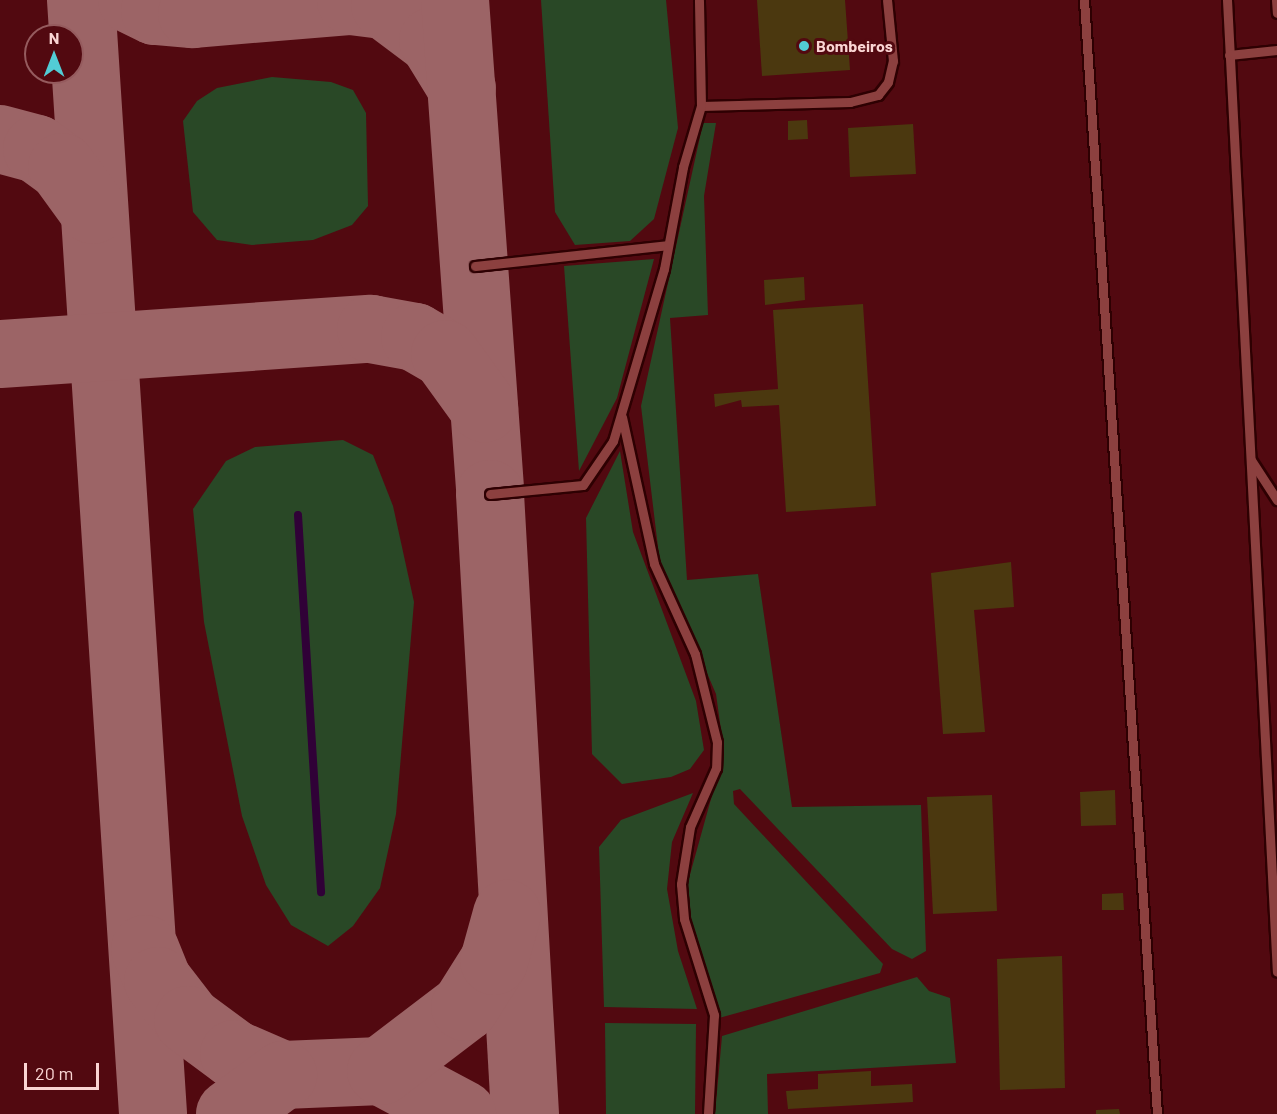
<!DOCTYPE html>
<html>
<head>
<meta charset="utf-8">
<style>
	body { margin:0 }
	#map { position:relative; width:1277px; height:1114px; overflow:hidden; background:#520910; font-family:Barlow,sans-serif }
	div>[style] { position:absolute }
	[style*='--x'] { left:calc(var(--x)*1px); top:calc(var(--y)*1px); width:calc(var(--w)*1px); rotate:calc(var(--a)*1deg) }
	.green>* { inset:0; background:#294826 }
	.stream>* { height:8px; margin:-4px; padding:0 4px; transform-origin:4px; border-radius:4px; background:#300137 }
	.taxiway>* { height:68px; margin:-34px; padding:0 34px; transform-origin:34px; border-radius:34px; background:#9c6466 }
	.building>* { inset:0; background:#4b380f }
	.roads { filter:drop-shadow(2px 0 #2e0002) drop-shadow(-2px 0 #2e0002) drop-shadow(0 2px #2e0002) drop-shadow(0 -2px #2e0002) }
	.lane>* { height:9px; margin:-4.5px; padding:0 4.5px; transform-origin:4.5px; border-radius:4.5px; background:#8c403f }
	.dots>* { width:16px; height:16px; translate:-50% -50%; box-sizing:border-box; border:3px solid #520910; border-radius:50% }
	span { translate:-50% -50%; white-space:nowrap; text-align:center; line-height:1.15; -webkit-text-stroke:6px #520910; paint-order:stroke }
	.poi-label { font-size:16px; color:#fad5d3; font-weight:700 }
	.left { translate:0 -50%; text-align:left }
	.north { position:absolute; left:24px; top:24px; width:60px; height:60px; box-sizing:border-box; background:#520910; border:2px solid #955b5e; border-radius:50%; rotate:0deg; font-size:16px; font-weight:700; line-height:24px; text-align:center; color:#fad5d3 }
	.north::after { content:''; display:block; margin:auto; width:21px; height:27px; background:#52ccd5; clip-path:polygon(50% 0,100% 100%,50% 72%,0 100%) }
	.scale { position:absolute; left:24px; top:1063px; width:75px; height:27px; box-sizing:border-box; border:3px solid #fad5d3; border-top:0; padding-left:8px; font-size:18px; line-height:21px; white-space:nowrap; color:#fad5d3; -webkit-text-stroke:4px #520910; paint-order:stroke }
</style>
</head>
<body>
<div id="map">
	<div class="green">
		<i style="clip-path:polygon(541px 0,666px 0,678px 128px,654px 219px,630px 241px,575px 245px,555px 212px)"></i>
		<i style="clip-path:polygon(272px 77px,331px 82px,353px 90px,366px 113px,368px 206px,352px 225px,313px 240px,252px 245px,217px 240px,193px 212px,183px 121px,197px 101px,217px 88px)"></i>
		<i style="clip-path:polygon(703px 123px,716px 123px,704px 196px,708px 315px,670px 318px,687px 580px,758px 574px,792px 807px,921px 805px,926px 951px,912px 959px,892px 949px,740px 789px,733px 791px,734px 804px,883px 964px,880px 973px,719px 1018px,689px 923px,686px 889px,724px 752px,716px 694px,660px 564px,641px 406px)"></i>
		<i style="clip-path:polygon(654px 259px,617px 398px,579px 471px,564px 266px)"></i>
		<i style="clip-path:polygon(343px 440px,373px 455px,393px 506px,414px 602px,396px 814px,380px 888px,353px 926px,328px 946px,291px 925px,266px 885px,242px 816px,204px 622px,193px 509px,226px 461px,255px 447px)"></i>
		<i style="clip-path:polygon(620px 451px,633px 532px,696px 701px,704px 750px,690px 769px,671px 777px,622px 784px,592px 754px,586px 518px)"></i>
		<i style="clip-path:polygon(693px 793px,672px 842px,667px 889px,678px 951px,697px 1009px,604px 1007px,599px 847px,621px 820px)"></i>
		<i style="clip-path:polygon(917px 977px,929px 991px,950px 998px,956px 1063px,767px 1074px,768px 1114px,715px 1114px,722px 1036px)"></i>
		<i style="clip-path:polygon(605px 1023px,696px 1024px,695px 1114px,606px 1114px)"></i>
	</div>
	<div class="stream">
		<i style="--x:298;--y:515;--w:378;--a:86.5"></i>
	</div>
	<div class="taxiway">
		<i style="--x:81;--y:0;--w:1116;--a:86.3"></i>
		<i style="--x:132;--y:0;--w:25;--a:26"></i>
		<i style="--x:155;--y:11;--w:37;--a:5"></i>
		<i style="--x:192;--y:14;--w:160;--a:-4.7"></i>
		<i style="--x:351;--y:1;--w:34;--a:7"></i>
		<i style="--x:385;--y:5;--w:60;--a:36.9"></i>
		<i style="--x:433;--y:41;--w:55;--a:58.3"></i>
		<i style="--x:455;--y:0;--w:495;--a:85.9"></i>
		<i style="--x:490;--y:494;--w:621;--a:86.77"></i>
		<i style="--x:0;--y:139;--w:38;--a:15"></i>
		<i style="--x:37;--y:149;--w:31;--a:36"></i>
		<i style="--x:62;--y:167;--w:53;--a:54.2"></i>
		<i style="--x:0;--y:354;--w:372;--a:-3.9"></i>
		<i style="--x:371;--y:329;--w:45;--a:10.3"></i>
		<i style="--x:415;--y:337;--w:34;--a:30"></i>
		<i style="--x:445;--y:354;--w:67;--a:54.2"></i>
		<i style="--x:145;--y:949;--w:35;--a:68"></i>
		<i style="--x:158;--y:981;--w:49;--a:52.4"></i>
		<i style="--x:188;--y:1020;--w:57;--a:36.5"></i>
		<i style="--x:234;--y:1054;--w:53;--a:23.2"></i>
		<i style="--x:283;--y:1075;--w:98;--a:-2.3"></i>
		<i style="--x:381;--y:1071;--w:92;--a:28"></i>
		<i style="--x:381;--y:1071;--w:106;--a:-37.3"></i>
		<i style="--x:465;--y:1007;--w:54;--a:-57.8"></i>
		<i style="--x:494;--y:961;--w:49;--a:-74.5"></i>
		<i style="--x:230;--y:1114;--w:66;--a:-36.3"></i>
	</div>
	<div class="building">
		<i style="clip-path:polygon(757px 0,845px 0,850px 70px,762px 76px)"></i>
		<i style="clip-path:polygon(807px 120px,808px 139px,788px 140px,788px 121px)"></i>
		<i style="clip-path:polygon(913px 124px,916px 174px,850px 177px,848px 128px)"></i>
		<i style="clip-path:polygon(804px 277px,805px 300px,765px 305px,764px 280px)"></i>
		<i style="clip-path:polygon(863px 304px,876px 506px,786px 512px,779px 405px,742px 407px,741px 400px,715px 407px,714px 394px,778px 389px,773px 310px)"></i>
		<i style="clip-path:polygon(1011px 562px,1014px 607px,974px 610px,985px 732px,943px 734px,931px 573px)"></i>
		<i style="clip-path:polygon(1115px 790px,1116px 825px,1081px 826px,1080px 792px)"></i>
		<i style="clip-path:polygon(992px 795px,997px 911px,933px 914px,927px 797px)"></i>
		<i style="clip-path:polygon(1123px 893px,1124px 910px,1102px 910px,1102px 894px)"></i>
		<i style="clip-path:polygon(1062px 956px,1065px 1088px,1000px 1090px,997px 959px)"></i>
		<i style="clip-path:polygon(871px 1071px,871px 1086px,912px 1084px,913px 1102px,788px 1109px,786px 1091px,818px 1089px,818px 1074px)"></i>
		<i style="clip-path:polygon(1119px 1109px,1120px 1114px,1096px 1114px,1096px 1110px)"></i>
	</div>
	<div class="roads">
		<div class="lane">
			<i style="--x:1084;--y:0;--w:1116;--a:86.25"></i>
			<i style="--x:1227;--y:0;--w:973;--a:87.06"></i>
			<i style="--x:1276;--y:0;--w:13;--a:86"></i>
			<i style="--x:1229;--y:55;--w:48;--a:-5.9"></i>
			<i style="--x:701;--y:106;--w:149;--a:-1.5"></i>
			<i style="--x:850;--y:102;--w:29;--a:-14"></i>
			<i style="--x:878;--y:95;--w:16;--a:-52"></i>
			<i style="--x:888;--y:82;--w:22;--a:-77"></i>
			<i style="--x:893;--y:61;--w:61;--a:-95.6"></i>
			<i style="--x:475;--y:266;--w:193;--a:-6.2"></i>
			<i style="--x:622;--y:417;--w:150;--a:77.7"></i>
			<i style="--x:654;--y:564;--w:99;--a:65.5"></i>
			<i style="--x:695;--y:654;--w:91;--a:76"></i>
			<i style="--x:717;--y:742;--w:26;--a:92"></i>
			<i style="--x:716;--y:768;--w:64;--a:113.8"></i>
			<i style="--x:690;--y:827;--w:58;--a:99"></i>
			<i style="--x:681;--y:884;--w:35;--a:85"></i>
			<i style="--x:684;--y:919;--w:101;--a:72.6"></i>
			<i style="--x:714;--y:1015;--w:99;--a:93.5"></i>
			<i style="--x:1251;--y:460;--w:48;--a:57"></i>
			<i style="--x:490;--y:494;--w:93;--a:-5.5"></i>
			<i style="--x:583;--y:485;--w:53;--a:-55.7"></i>
			<i style="--x:613;--y:441;--w:179;--a:-73.5"></i>
			<i style="--x:664;--y:269;--w:104;--a:-79.4"></i>
			<i style="--x:683;--y:167;--w:64;--a:-73.6"></i>
			<i style="--x:701;--y:106;--w:106;--a:-91.1"></i>
		</div>
	</div>
	<div class="dots">
		<i style="left:804px;top:46px;background:#52ccd5"></i>
	</div>
	<div class="poi-label">
		<span class="left" style="left:816px;top:46px">Bombeiros</span>
	</div>
	<div class="north">N</div>
	<div class="scale">20 m</div>
</div>
</body>
</html>
